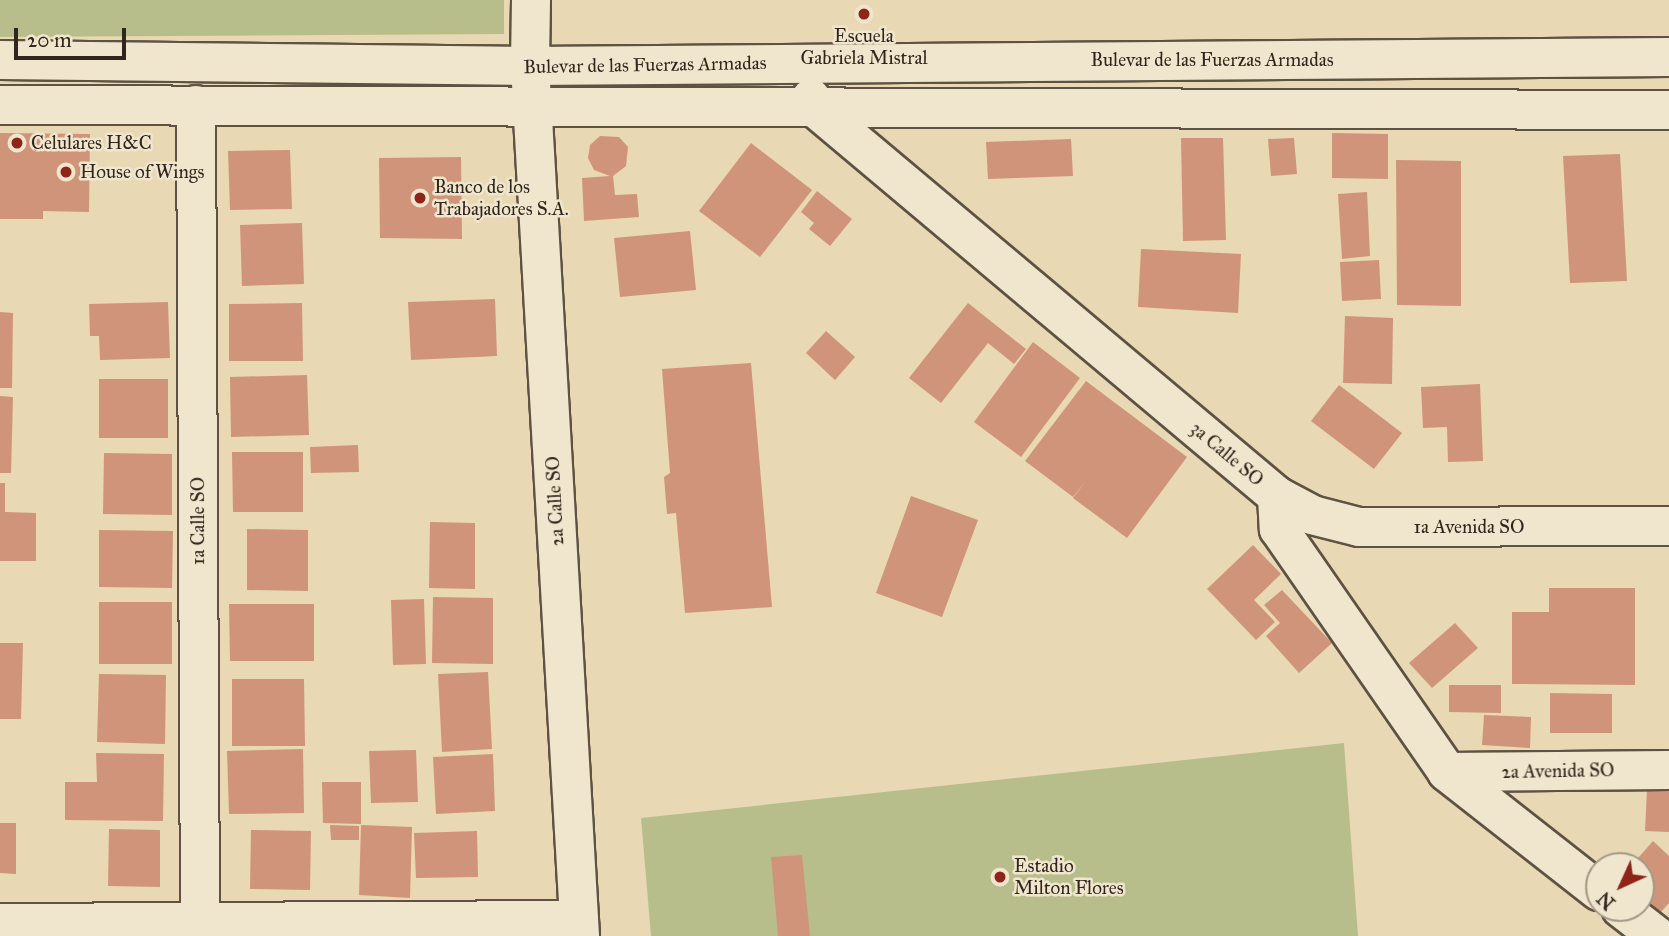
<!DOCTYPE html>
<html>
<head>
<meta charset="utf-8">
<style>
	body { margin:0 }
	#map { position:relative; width:1669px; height:936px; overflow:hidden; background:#e8d8b4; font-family:"IM FELL Great Primer",serif }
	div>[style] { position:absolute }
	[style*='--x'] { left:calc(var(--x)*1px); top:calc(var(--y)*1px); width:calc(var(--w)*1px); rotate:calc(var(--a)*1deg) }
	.green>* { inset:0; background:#b8be8b }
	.building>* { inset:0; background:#d0947a }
	.roads { filter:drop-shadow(2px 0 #5e5243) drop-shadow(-2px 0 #5e5243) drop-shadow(0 2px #5e5243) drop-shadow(0 -2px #5e5243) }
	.minor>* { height:38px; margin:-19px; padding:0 19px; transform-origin:19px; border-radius:19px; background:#f0e6ce }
	.dots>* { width:19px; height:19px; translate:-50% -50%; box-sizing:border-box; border:4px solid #f0e6ce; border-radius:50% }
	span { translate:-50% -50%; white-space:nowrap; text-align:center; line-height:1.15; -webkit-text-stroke:5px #f0e6ce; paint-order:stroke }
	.poi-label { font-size:19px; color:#30261d }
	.left { translate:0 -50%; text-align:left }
	.street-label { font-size:19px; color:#30261d }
	.north { position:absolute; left:1585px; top:852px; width:70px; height:70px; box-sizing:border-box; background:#f0e6ce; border:2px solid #a39987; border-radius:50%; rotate:225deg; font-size:19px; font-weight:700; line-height:28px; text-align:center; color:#30261d }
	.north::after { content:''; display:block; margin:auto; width:24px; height:32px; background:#8f2418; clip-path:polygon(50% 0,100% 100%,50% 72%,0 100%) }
	.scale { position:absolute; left:14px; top:28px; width:112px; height:32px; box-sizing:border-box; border:4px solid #30261d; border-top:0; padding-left:9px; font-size:21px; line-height:24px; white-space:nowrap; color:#30261d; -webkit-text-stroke:5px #f0e6ce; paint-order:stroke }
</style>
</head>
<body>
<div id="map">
	<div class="green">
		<i style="clip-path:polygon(0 0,504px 0,504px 34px,0 37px)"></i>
		<i style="clip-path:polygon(1344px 743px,1358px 936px,651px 936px,641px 818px)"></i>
	</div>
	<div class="building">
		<i style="clip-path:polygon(0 133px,90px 134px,89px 212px,43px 211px,43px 219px,0 219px)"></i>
		<i style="clip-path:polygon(1332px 133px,1388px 134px,1388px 179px,1332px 178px)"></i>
		<i style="clip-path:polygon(600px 136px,619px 137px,628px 147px,626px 166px,613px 176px,615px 195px,637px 194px,639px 217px,584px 221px,582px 178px,610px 176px,594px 170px,588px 158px,590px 145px)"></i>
		<i style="clip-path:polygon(1181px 138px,1223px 138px,1226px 240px,1183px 241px)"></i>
		<i style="clip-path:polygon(1294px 138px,1297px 174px,1271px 176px,1268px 139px)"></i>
		<i style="clip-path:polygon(1071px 139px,1073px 176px,988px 179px,986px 142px)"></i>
		<i style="clip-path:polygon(751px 143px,812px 190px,760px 257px,699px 211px)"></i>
		<i style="clip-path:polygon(290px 150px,292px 209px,230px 210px,228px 151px)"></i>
		<i style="clip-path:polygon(1620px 154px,1627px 281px,1570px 283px,1563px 156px)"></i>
		<i style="clip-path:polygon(461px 157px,462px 239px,380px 238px,379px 158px)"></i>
		<i style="clip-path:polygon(1396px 160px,1461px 161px,1461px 306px,1397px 305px)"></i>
		<i style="clip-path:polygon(817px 191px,852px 219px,830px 246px,809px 229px,814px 223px,801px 212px)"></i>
		<i style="clip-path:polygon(1367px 192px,1370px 256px,1342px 259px,1338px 194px)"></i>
		<i style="clip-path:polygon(302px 223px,304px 284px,242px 286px,240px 225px)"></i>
		<i style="clip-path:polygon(690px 231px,696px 290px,620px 297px,614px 238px)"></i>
		<i style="clip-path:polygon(1141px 249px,1241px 254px,1238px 313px,1138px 307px)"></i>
		<i style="clip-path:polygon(1379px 260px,1381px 299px,1342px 301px,1340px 262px)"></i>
		<i style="clip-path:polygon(495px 299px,497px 356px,411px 360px,408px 302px)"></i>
		<i style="clip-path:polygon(168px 302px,170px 358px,100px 360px,99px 336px,90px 336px,89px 304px)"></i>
		<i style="clip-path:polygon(302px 303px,303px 361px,229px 361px,229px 304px)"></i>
		<i style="clip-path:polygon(968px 303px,1026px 349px,1014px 364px,988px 343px,941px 403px,909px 378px)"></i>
		<i style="clip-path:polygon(0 312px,13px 313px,12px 388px,0 388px)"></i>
		<i style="clip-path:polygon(1345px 316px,1393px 318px,1392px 384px,1343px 383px)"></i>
		<i style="clip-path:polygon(826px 331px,855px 357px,835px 380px,806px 353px)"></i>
		<i style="clip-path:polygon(1033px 342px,1080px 378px,1021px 457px,974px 422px)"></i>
		<i style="clip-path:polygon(751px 363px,772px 607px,685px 613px,676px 513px,667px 514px,664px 477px,670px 473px,662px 369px)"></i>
		<i style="clip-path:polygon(307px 375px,309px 435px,231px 437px,230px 377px)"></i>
		<i style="clip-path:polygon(99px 379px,168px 379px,168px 438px,99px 438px)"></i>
		<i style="clip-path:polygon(1086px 381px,1187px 457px,1127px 538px,1073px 498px,1086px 481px,1073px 497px,1025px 461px)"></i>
		<i style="clip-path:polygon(1480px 384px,1483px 461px,1448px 462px,1447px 427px,1423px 428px,1421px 387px)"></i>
		<i style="clip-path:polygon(1339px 385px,1402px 433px,1374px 469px,1311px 421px)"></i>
		<i style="clip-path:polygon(0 396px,13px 397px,11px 473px,0 473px)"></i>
		<i style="clip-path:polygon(358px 445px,359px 472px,311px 473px,310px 447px)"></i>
		<i style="clip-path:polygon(232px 452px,303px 452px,303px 512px,233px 512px)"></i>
		<i style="clip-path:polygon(104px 453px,172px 454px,172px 515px,103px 514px)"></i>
		<i style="clip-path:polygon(0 483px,5px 483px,5px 512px,36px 513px,36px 561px,0 561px)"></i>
		<i style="clip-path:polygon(911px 496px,978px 520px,942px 617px,876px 593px)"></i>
		<i style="clip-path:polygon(430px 522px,475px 523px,475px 589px,429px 588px)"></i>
		<i style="clip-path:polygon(247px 529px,308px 530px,308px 591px,247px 590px)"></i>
		<i style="clip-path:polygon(99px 530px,173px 531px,172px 588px,99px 587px)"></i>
		<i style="clip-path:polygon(1253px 545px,1281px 574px,1254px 600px,1275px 622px,1256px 640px,1207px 589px)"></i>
		<i style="clip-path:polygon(1549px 588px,1635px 588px,1635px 685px,1512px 684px,1512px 612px,1549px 612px)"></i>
		<i style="clip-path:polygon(1282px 590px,1332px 643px,1299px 673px,1266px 636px,1280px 623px,1264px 605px)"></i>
		<i style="clip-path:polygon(433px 597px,493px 598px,493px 664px,432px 663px)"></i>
		<i style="clip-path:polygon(424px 599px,426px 664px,393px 665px,391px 600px)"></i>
		<i style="clip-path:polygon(99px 602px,172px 602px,172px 664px,99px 664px)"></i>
		<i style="clip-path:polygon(229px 604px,314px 604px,314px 661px,230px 661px)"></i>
		<i style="clip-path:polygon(1455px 623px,1478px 648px,1432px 688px,1409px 663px)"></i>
		<i style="clip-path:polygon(0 643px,23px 643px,21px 719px,0 719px)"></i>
		<i style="clip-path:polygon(488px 672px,492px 749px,442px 752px,438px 674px)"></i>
		<i style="clip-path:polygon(99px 674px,166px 675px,165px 744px,97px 742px)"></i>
		<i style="clip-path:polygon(232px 679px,304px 679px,305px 746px,232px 746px)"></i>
		<i style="clip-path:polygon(1449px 685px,1501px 685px,1501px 713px,1449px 712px)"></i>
		<i style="clip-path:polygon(1550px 693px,1612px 694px,1612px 733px,1550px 733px)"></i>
		<i style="clip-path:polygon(1484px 715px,1531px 717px,1530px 748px,1482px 745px)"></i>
		<i style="clip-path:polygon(303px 749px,304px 813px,229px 814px,227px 751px)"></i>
		<i style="clip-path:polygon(416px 750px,418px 802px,371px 803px,369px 751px)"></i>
		<i style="clip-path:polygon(96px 753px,164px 754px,163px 821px,65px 820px,65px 782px,97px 782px)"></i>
		<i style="clip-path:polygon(493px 754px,495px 811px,436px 814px,433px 757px)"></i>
		<i style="clip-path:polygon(322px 782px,361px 782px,361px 824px,323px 823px)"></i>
		<i style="clip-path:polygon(1647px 790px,1669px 791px,1669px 832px,1645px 831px)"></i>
		<i style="clip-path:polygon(0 823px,16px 823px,16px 874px,0 873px)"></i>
		<i style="clip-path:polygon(330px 825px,359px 826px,359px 840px,331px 840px)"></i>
		<i style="clip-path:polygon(361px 825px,412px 827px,410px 898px,359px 895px)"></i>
		<i style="clip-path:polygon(109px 829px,160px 830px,160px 887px,108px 886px)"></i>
		<i style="clip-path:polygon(251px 830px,311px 831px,310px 890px,250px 889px)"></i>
		<i style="clip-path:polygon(477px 831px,478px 877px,416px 878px,414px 833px)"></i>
		<i style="clip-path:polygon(1653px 841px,1669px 856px,1669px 903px,1660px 913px,1641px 895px,1641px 866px,1631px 866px)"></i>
		<i style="clip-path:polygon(802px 855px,810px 936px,778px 936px,771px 857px)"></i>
	</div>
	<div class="roads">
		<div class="minor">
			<i style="--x:531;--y:0;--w:66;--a:90.9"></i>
			<i style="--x:530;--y:66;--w:871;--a:86.71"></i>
			<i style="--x:0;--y:60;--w:530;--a:0.65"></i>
			<i style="--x:530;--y:66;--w:1139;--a:-0.45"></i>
			<i style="--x:811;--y:98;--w:11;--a:68"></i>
			<i style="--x:815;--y:108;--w:603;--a:40.02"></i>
			<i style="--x:1277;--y:496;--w:33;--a:87"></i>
			<i style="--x:1279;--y:529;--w:295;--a:55.3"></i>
			<i style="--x:1447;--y:772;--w:193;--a:38.1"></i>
			<i style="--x:0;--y:105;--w:1669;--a:0.17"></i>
			<i style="--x:196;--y:105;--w:831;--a:89.72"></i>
			<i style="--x:1277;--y:496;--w:40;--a:28"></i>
			<i style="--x:1312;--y:515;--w:49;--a:14.3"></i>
			<i style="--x:1359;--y:527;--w:310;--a:-0.2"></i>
			<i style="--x:1447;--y:772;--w:222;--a:-0.5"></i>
			<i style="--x:1621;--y:908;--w:46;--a:37.9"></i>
			<i style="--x:0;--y:923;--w:579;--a:-0.3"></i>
		</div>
	</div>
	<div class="dots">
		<i style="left:864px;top:14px;background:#8f2418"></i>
		<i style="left:17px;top:143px;background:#8f2418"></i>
		<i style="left:66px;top:172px;background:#8f2418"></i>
		<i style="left:420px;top:198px;background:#8f2418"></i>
		<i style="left:1000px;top:877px;background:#8f2418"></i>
	</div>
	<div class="poi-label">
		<span style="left:864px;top:47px">Escuela<br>Gabriela Mistral</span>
		<span class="left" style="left:31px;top:143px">Celulares H&amp;C</span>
		<span class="left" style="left:80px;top:172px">House of Wings</span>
		<span class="left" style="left:434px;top:198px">Banco de los<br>Trabajadores S.A.</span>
		<span class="left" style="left:1014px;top:877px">Estadio<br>Milton Flores</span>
	</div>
	<div class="street-label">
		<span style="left:1212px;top:60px">Bulevar de las Fuerzas Armadas</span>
		<span style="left:645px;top:65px;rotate:-1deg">Bulevar de las Fuerzas Armadas</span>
		<span style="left:1227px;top:454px;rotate:40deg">3a Calle SO</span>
		<span style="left:555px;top:501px;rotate:-93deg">2a Calle SO</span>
		<span style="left:198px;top:521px;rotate:-90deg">1a Calle SO</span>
		<span style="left:1469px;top:527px">1a Avenida SO</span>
		<span style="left:1558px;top:771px;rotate:-1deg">2a Avenida SO</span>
	</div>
	<div class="north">N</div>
	<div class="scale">20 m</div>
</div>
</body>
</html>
